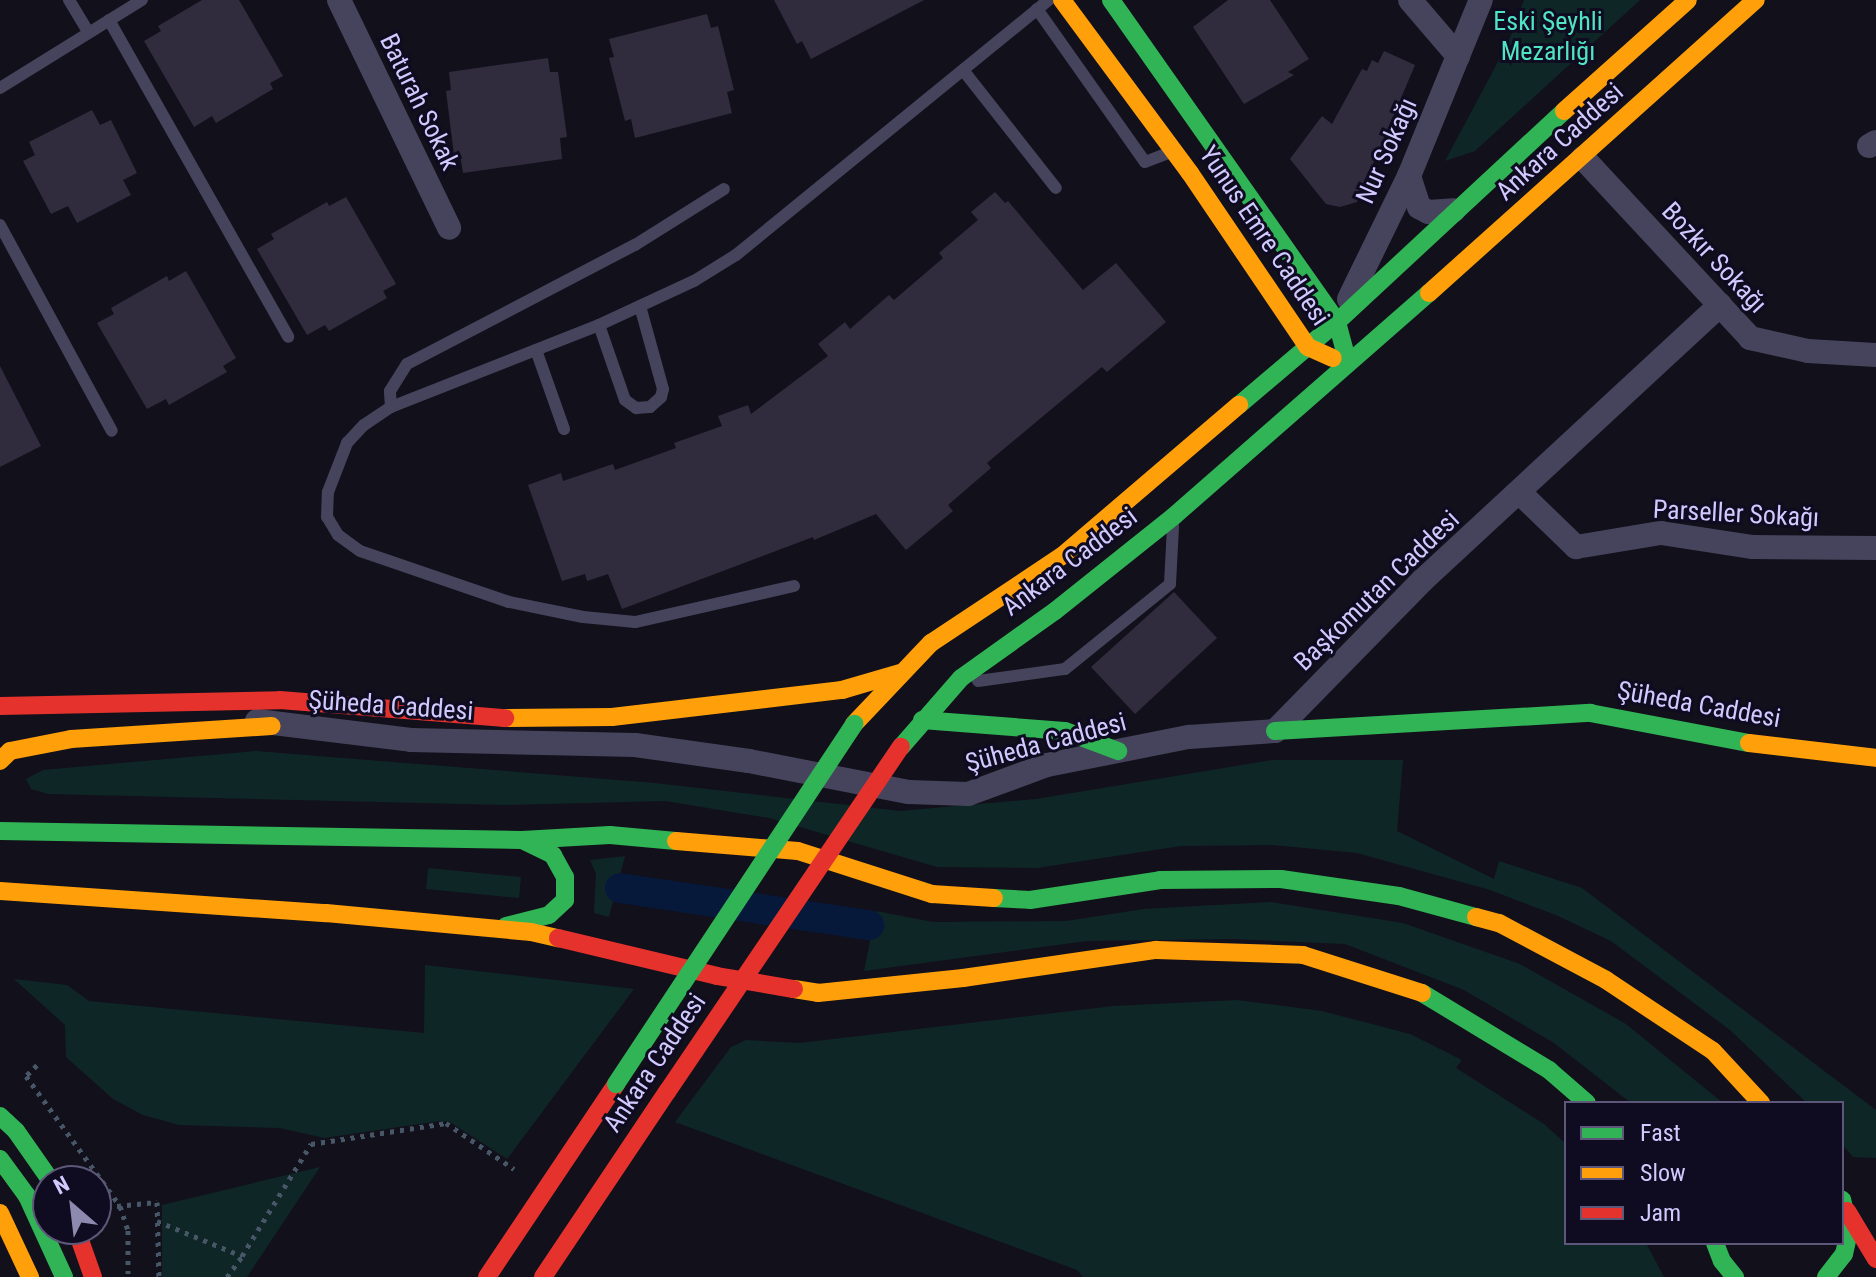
<!DOCTYPE html>
<html>
<head>
<meta charset="utf-8">
<style>
	body { margin:0 }
	#map { position:relative; width:1876px; height:1277px; overflow:hidden; background:#12101b; font-family:"Roboto Condensed",sans-serif }
	div>[style] { position:absolute }
	[style*='--x'] { left:calc(var(--x)*1px); top:calc(var(--y)*1px); width:calc(var(--w)*1px); rotate:calc(var(--a)*1deg) }
	.green>* { inset:0; background:#0f2627 }
	.canal>* { height:30px; margin:-15px; padding:0 15px; transform-origin:15px; border-radius:15px; background:#07193b }
	.building>* { inset:0; background:#302c3e }
	.path>* { height:5px; margin-top:-2.5px; transform-origin:0; background:repeating-linear-gradient(90deg,#475767 0 4px,transparent 0 10px) }
	.lane>* { height:12px; margin:-6px; padding:0 6px; transform-origin:6px; border-radius:6px; background:#45445c }
	.street>* { height:24px; margin:-12px; padding:0 12px; transform-origin:12px; border-radius:12px; background:#45445c }
	.fast>* { height:18px; margin:-9px; padding:0 9px; transform-origin:9px; border-radius:9px; background:#30b455 }
	.slow>* { height:18px; margin:-9px; padding:0 9px; transform-origin:9px; border-radius:9px; background:#ff9f0a }
	.jam>* { height:18px; margin:-9px; padding:0 9px; transform-origin:9px; border-radius:9px; background:#e5322d }
	.fast-bridge>* { height:18px; margin:-9px; padding:0 9px; transform-origin:9px; border-radius:9px; background:#30b455 }
	.jam-bridge>* { height:18px; margin:-9px; padding:0 9px; transform-origin:9px; border-radius:9px; background:#e5322d }
	span { translate:-50% -50%; white-space:nowrap; text-align:center; line-height:1.15; -webkit-text-stroke:6px #0f0b20; paint-order:stroke }
	.park-label { font-size:26px; color:#50e5c2 }
	.street-label { font-size:26px; color:#d1caff }
	.legend { position:absolute; left:1564px; top:1101px; width:280px; height:144px; box-sizing:border-box; background:#0f0b20; border:2px solid #5d5779; margin:0; padding:10px 14px; list-style:none; font-size:24px; color:#d1caff }
	.legend li { display:flex; align-items:center; gap:16px; height:40px }
	.legend b { width:40px; border:2px solid #5d5779 }
	.north { position:absolute; left:32px; top:1165px; width:80px; height:80px; box-sizing:border-box; background:#0f0b20; border:2px solid #5d5779; border-radius:50%; rotate:332deg; font-size:22px; font-weight:700; line-height:32px; text-align:center; color:#d1caff }
	.north::after { content:''; display:block; margin:auto; width:28px; height:36px; background:#8e89af; clip-path:polygon(50% 0,100% 100%,50% 72%,0 100%) }
</style>
</head>
<body>
<div id="map">
	<div class="green">
		<i style="clip-path:polygon(1524px 0,1640px 0,1475px 151px,1445px 161px,1508px 43px)"></i>
		<i style="clip-path:polygon(256px 751px,655px 783px,900px 811px,1036px 799px,1272px 760px,1403px 760px,1397px 831px,1494px 879px,1499px 861px,1582px 888px,1876px 1110px,1876px 1158px,1853px 1157px,1842px 1144px,1842px 1103px,1807px 1103px,1730px 1030px,1611px 941px,1556px 915px,1490px 890px,1357px 853px,1273px 845px,1181px 846px,1037px 868px,937px 867px,769px 818px,665px 801px,504px 805px,48px 794px,31px 789px,26px 779px,43px 770px)"></i>
		<i style="clip-path:polygon(625px 856px,609px 917px,594px 913px,596px 874px,590px 860px)"></i>
		<i style="clip-path:polygon(428px 868px,521px 877px,519px 898px,426px 889px)"></i>
		<i style="clip-path:polygon(1271px 902px,1403px 923px,1520px 964px,1626px 1024px,1723px 1103px,1631px 1103px,1554px 1043px,1464px 990px,1345px 944px,1231px 939px,1087px 941px,864px 971px,876px 911px,933px 922px,1066px 921px,1144px 909px)"></i>
		<i style="clip-path:polygon(425px 965px,634px 989px,507px 1159px,450px 1122px,440px 1121px,324px 1138px,280px 1128px,179px 1125px,143px 1115px,113px 1099px,66px 1057px,65px 1025px,14px 979px,67px 985px,89px 1001px,424px 1033px)"></i>
		<i style="clip-path:polygon(1237px 1000px,1322px 1011px,1410px 1034px,1462px 1060px,1456px 1068px,1544px 1124px,1566px 1144px,1566px 1243px,1646px 1243px,1664px 1277px,1083px 1277px,1077px 1270px,675px 1122px,731px 1047px,746px 1040px,799px 1043px,1113px 1006px)"></i>
		<i style="clip-path:polygon(320px 1167px,247px 1277px,162px 1277px,162px 1205px)"></i>
	</div>
	<div class="canal">
		<i style="--x:620;--y:888;--w:252;--a:8.5"></i>
	</div>
	<div class="building">
		<i style="clip-path:polygon(202px 0,239px 0,283px 76px,270px 83px,273px 89px,216px 123px,212px 116px,194px 127px,144px 41px,161px 31px,158px 26px)"></i>
		<i style="clip-path:polygon(774px 0,924px 0,811px 59px,802px 41px,797px 44px)"></i>
		<i style="clip-path:polygon(1228px 0,1270px 0,1309px 59px,1288px 72px,1294px 75px,1244px 104px,1193px 27px)"></i>
		<i style="clip-path:polygon(707px 14px,711px 28px,718px 26px,734px 90px,727px 92px,732px 113px,635px 138px,631px 119px,625px 121px,609px 58px,614px 57px,609px 39px)"></i>
		<i style="clip-path:polygon(1384px 51px,1415px 65px,1357px 202px,1340px 207px,1326px 204px,1290px 159px,1322px 116px,1332px 124px,1362px 69px,1367px 71px,1372px 60px,1378px 63px)"></i>
		<i style="clip-path:polygon(548px 58px,550px 72px,558px 72px,567px 137px,560px 138px,562px 159px,463px 173px,460px 154px,454px 155px,446px 91px,451px 90px,449px 72px)"></i>
		<i style="clip-path:polygon(92px 110px,100px 125px,111px 120px,137px 173px,123px 180px,131px 195px,77px 223px,68px 206px,51px 214px,23px 161px,35px 155px,29px 142px)"></i>
		<i style="clip-path:polygon(995px 192px,1005px 203px,1008px 201px,1083px 290px,1116px 263px,1166px 322px,1107px 372px,1102px 367px,987px 463px,991px 468px,948px 505px,953px 511px,906px 550px,876px 514px,814px 540px,813px 537px,622px 609px,608px 574px,587px 581px,585px 574px,562px 581px,528px 485px,561px 473px,563px 481px,613px 464px,615px 470px,676px 448px,674px 443px,722px 426px,718px 416px,748px 405px,751px 414px,828px 356px,818px 344px,845px 322px,850px 329px,889px 295px,894px 300px,943px 258px,939px 253px,978px 220px,971px 212px)"></i>
		<i style="clip-path:polygon(346px 197px,396px 284px,383px 291px,387px 298px,329px 331px,325px 325px,307px 335px,257px 249px,274px 239px,271px 234px,327px 202px,329px 206px)"></i>
		<i style="clip-path:polygon(186px 271px,236px 358px,223px 366px,227px 372px,169px 405px,166px 399px,147px 409px,97px 323px,114px 314px,111px 308px,167px 276px,169px 281px)"></i>
		<i style="clip-path:polygon(0 366px,41px 446px,0 467px)"></i>
		<i style="clip-path:polygon(1174px 592px,1217px 638px,1135px 714px,1091px 667px)"></i>
	</div>
	<div class="path">
		<i style="--x:37;--y:1065;--w:16;--a:135"></i>
		<i style="--x:26;--y:1076;--w:160;--a:54.1"></i>
		<i style="--x:120;--y:1206;--w:25;--a:72"></i>
		<i style="--x:128;--y:1230;--w:47;--a:90"></i>
		<i style="--x:97;--y:1208;--w:60;--a:-5.7"></i>
		<i style="--x:157;--y:1202;--w:75;--a:88.5"></i>
		<i style="--x:157;--y:1221;--w:92;--a:22.4"></i>
		<i style="--x:242;--y:1256;--w:132;--a:-58.4"></i>
		<i style="--x:311;--y:1144;--w:137;--a:-8.8"></i>
		<i style="--x:446;--y:1123;--w:82;--a:34.1"></i>
		<i style="--x:227;--y:1277;--w:26;--a:-54"></i>
	</div>
	<div class="lane">
		<i style="--x:69;--y:0;--w:37;--a:59"></i>
		<i style="--x:1037;--y:9;--w:187;--a:54.8"></i>
		<i style="--x:1145;--y:162;--w:26;--a:-21"></i>
		<i style="--x:109;--y:20;--w:364;--a:60.5"></i>
		<i style="--x:963;--y:70;--w:150;--a:51.8"></i>
		<i style="--x:0;--y:88;--w:167;--a:-31.8"></i>
		<i style="--x:0;--y:225;--w:234;--a:61.5"></i>
		<i style="--x:599;--y:325;--w:79;--a:70.9"></i>
		<i style="--x:625;--y:400;--w:14;--a:36"></i>
		<i style="--x:636;--y:408;--w:14;--a:-4"></i>
		<i style="--x:650;--y:407;--w:15;--a:-42"></i>
		<i style="--x:661;--y:397;--w:8;--a:-76"></i>
		<i style="--x:663;--y:389;--w:86;--a:-105.5"></i>
		<i style="--x:536;--y:350;--w:84;--a:70.5"></i>
		<i style="--x:391;--y:407;--w:16;--a:-94"></i>
		<i style="--x:390;--y:391;--w:32;--a:-58"></i>
		<i style="--x:407;--y:364;--w:257;--a:-27.6"></i>
		<i style="--x:635;--y:245;--w:105;--a:-32.2"></i>
		<i style="--x:794;--y:586;--w:163;--a:167.2"></i>
		<i style="--x:635;--y:622;--w:52;--a:-174.5"></i>
		<i style="--x:583;--y:617;--w:76;--a:-168.5"></i>
		<i style="--x:509;--y:602;--w:157;--a:-161.1"></i>
		<i style="--x:360;--y:551;--w:27;--a:-144"></i>
		<i style="--x:338;--y:535;--w:21;--a:-121"></i>
		<i style="--x:327;--y:517;--w:25;--a:-88"></i>
		<i style="--x:328;--y:492;--w:53;--a:-68.8"></i>
		<i style="--x:347;--y:443;--w:25;--a:-47"></i>
		<i style="--x:364;--y:425;--w:32;--a:-34"></i>
		<i style="--x:391;--y:407;--w:224;--a:-21.5"></i>
		<i style="--x:599;--y:325;--w:105;--a:-24.9"></i>
		<i style="--x:694;--y:281;--w:49;--a:-31.8"></i>
		<i style="--x:736;--y:255;--w:404;--a:-39.2"></i>
		<i style="--x:978;--y:681;--w:88;--a:-7.9"></i>
		<i style="--x:1065;--y:669;--w:135;--a:-39"></i>
		<i style="--x:1170;--y:584;--w:58;--a:-87"></i>
	</div>
	<div class="street">
		<i style="--x:339;--y:0;--w:253;--a:64.2"></i>
		<i style="--x:1410;--y:0;--w:74;--a:49.4"></i>
		<i style="--x:1869;--y:146;--w:8;--a:-30"></i>
		<i style="--x:1583;--y:158;--w:246;--a:47.1"></i>
		<i style="--x:1750;--y:338;--w:59;--a:12.6"></i>
		<i style="--x:1808;--y:351;--w:68;--a:3.4"></i>
		<i style="--x:1409;--y:176;--w:33;--a:72"></i>
		<i style="--x:1419;--y:207;--w:10;--a:29"></i>
		<i style="--x:1428;--y:212;--w:26;--a:-4"></i>
		<i style="--x:1349;--y:299;--w:137;--a:-64"></i>
		<i style="--x:1409;--y:176;--w:190;--a:-67.8"></i>
		<i style="--x:1520;--y:493;--w:78;--a:44"></i>
		<i style="--x:1576;--y:547;--w:86;--a:-9.4"></i>
		<i style="--x:1661;--y:533;--w:93;--a:8.7"></i>
		<i style="--x:1753;--y:547;--w:123;--a:0.5"></i>
		<i style="--x:257;--y:721;--w:155;--a:7"></i>
		<i style="--x:411;--y:740;--w:224;--a:1.3"></i>
		<i style="--x:635;--y:745;--w:115;--a:8"></i>
		<i style="--x:749;--y:761;--w:163;--a:11"></i>
		<i style="--x:909;--y:792;--w:59;--a:1.9"></i>
		<i style="--x:968;--y:794;--w:84;--a:-20.2"></i>
		<i style="--x:1047;--y:765;--w:145;--a:-11.2"></i>
		<i style="--x:1189;--y:737;--w:86;--a:-4"></i>
		<i style="--x:1275;--y:731;--w:211;--a:-45.6"></i>
		<i style="--x:1423;--y:580;--w:405;--a:-42.8"></i>
	</div>
	<div class="fast">
		<i style="--x:1111;--y:0;--w:393;--a:54.9"></i>
		<i style="--x:1337;--y:322;--w:28;--a:75"></i>
		<i style="--x:1239;--y:405;--w:128;--a:-40.3"></i>
		<i style="--x:1337;--y:322;--w:310;--a:-42.9"></i>
		<i style="--x:922;--y:720;--w:143;--a:4.4"></i>
		<i style="--x:1065;--y:731;--w:57;--a:20.7"></i>
		<i style="--x:1275;--y:731;--w:316;--a:-3.3"></i>
		<i style="--x:1590;--y:713;--w:162;--a:10.7"></i>
		<i style="--x:901;--y:747;--w:91;--a:-49"></i>
		<i style="--x:961;--y:678;--w:115;--a:-35.5"></i>
		<i style="--x:1055;--y:611;--w:152;--a:-38.6"></i>
		<i style="--x:1174;--y:516;--w:339;--a:-41.2"></i>
		<i style="--x:0;--y:831;--w:522;--a:0.99"></i>
		<i style="--x:522;--y:840;--w:88;--a:-3.3"></i>
		<i style="--x:610;--y:835;--w:66;--a:5.2"></i>
		<i style="--x:994;--y:898;--w:36;--a:3"></i>
		<i style="--x:1030;--y:900;--w:132;--a:-8.7"></i>
		<i style="--x:1160;--y:880;--w:121;--a:-0.5"></i>
		<i style="--x:1281;--y:879;--w:119;--a:8.2"></i>
		<i style="--x:1399;--y:896;--w:80;--a:15.3"></i>
		<i style="--x:506;--y:926;--w:44;--a:-14.3"></i>
		<i style="--x:549;--y:915;--w:22;--a:-43"></i>
		<i style="--x:565;--y:900;--w:23;--a:-90"></i>
		<i style="--x:565;--y:877;--w:25;--a:-119"></i>
		<i style="--x:553;--y:855;--w:34;--a:-154"></i>
		<i style="--x:1422;--y:993;--w:149;--a:31.2"></i>
		<i style="--x:1549;--y:1070;--w:50;--a:41"></i>
		<i style="--x:0;--y:1116;--w:22;--a:43"></i>
		<i style="--x:16;--y:1131;--w:61;--a:55"></i>
		<i style="--x:0;--y:1159;--w:46;--a:53.9"></i>
		<i style="--x:27;--y:1196;--w:89;--a:65.4"></i>
		<i style="--x:1715;--y:1243;--w:19;--a:69"></i>
		<i style="--x:1722;--y:1261;--w:21;--a:51"></i>
		<i style="--x:1826;--y:1277;--w:29;--a:-52"></i>
		<i style="--x:1844;--y:1254;--w:23;--a:-77"></i>
		<i style="--x:1849;--y:1232;--w:33;--a:-102"></i>
	</div>
	<div class="slow">
		<i style="--x:1062;--y:0;--w:215;--a:53.5"></i>
		<i style="--x:1190;--y:173;--w:210;--a:55.9"></i>
		<i style="--x:1308;--y:347;--w:27;--a:24"></i>
		<i style="--x:1564;--y:111;--w:166;--a:-41.8"></i>
		<i style="--x:1429;--y:293;--w:439;--a:-41.9"></i>
		<i style="--x:505;--y:718;--w:107;--a:-0.5"></i>
		<i style="--x:612;--y:717;--w:232;--a:-6.7"></i>
		<i style="--x:842;--y:690;--w:60;--a:-16.3"></i>
		<i style="--x:854;--y:724;--w:112;--a:-46.5"></i>
		<i style="--x:931;--y:643;--w:157;--a:-33.6"></i>
		<i style="--x:1062;--y:556;--w:233;--a:-40.5"></i>
		<i style="--x:1749;--y:743;--w:128;--a:6.7"></i>
		<i style="--x:0;--y:761;--w:14;--a:-45"></i>
		<i style="--x:10;--y:751;--w:62;--a:-11.1"></i>
		<i style="--x:71;--y:739;--w:201;--a:-3.7"></i>
		<i style="--x:676;--y:841;--w:122;--a:4.7"></i>
		<i style="--x:798;--y:851;--w:141;--a:17.8"></i>
		<i style="--x:932;--y:894;--w:62;--a:3.7"></i>
		<i style="--x:0;--y:891;--w:327;--a:3.9"></i>
		<i style="--x:326;--y:913;--w:206;--a:5.3"></i>
		<i style="--x:531;--y:932;--w:28;--a:13"></i>
		<i style="--x:1476;--y:917;--w:24;--a:15"></i>
		<i style="--x:1499;--y:923;--w:121;--a:28"></i>
		<i style="--x:1606;--y:980;--w:128;--a:33.6"></i>
		<i style="--x:1713;--y:1051;--w:71;--a:47.3"></i>
		<i style="--x:794;--y:989;--w:24;--a:9"></i>
		<i style="--x:818;--y:993;--w:146;--a:-5.9"></i>
		<i style="--x:963;--y:978;--w:195;--a:-8.3"></i>
		<i style="--x:1156;--y:950;--w:147;--a:1.9"></i>
		<i style="--x:1303;--y:955;--w:125;--a:17.7"></i>
		<i style="--x:0;--y:1213;--w:71;--a:64.9"></i>
	</div>
	<div class="jam">
		<i style="--x:0;--y:706;--w:280;--a:-1.2"></i>
		<i style="--x:280;--y:700;--w:226;--a:4.6"></i>
		<i style="--x:558;--y:938;--w:163;--a:13.4"></i>
		<i style="--x:717;--y:976;--w:78;--a:9.6"></i>
		<i style="--x:1847;--y:1211;--w:56;--a:58.9"></i>
		<i style="--x:76;--y:1229;--w:51;--a:70.5"></i>
		<i style="--x:487;--y:1277;--w:232;--a:-56.2"></i>
		<i style="--x:543;--y:1277;--w:223;--a:-56.2"></i>
	</div>
	<div class="fast-bridge">
		<i style="--x:616;--y:1084;--w:432;--a:-56.5"></i>
	</div>
	<div class="jam-bridge">
		<i style="--x:667;--y:1092;--w:417;--a:-55.9"></i>
	</div>
	<div class="park-label">
		<span style="left:1548px;top:37px">Eski Şeyhli<br>Mezarlığı</span>
	</div>
	<div class="street-label">
		<span style="left:419px;top:102px;rotate:64deg">Baturah Sokak</span>
		<span style="left:1560px;top:142px;rotate:-42deg">Ankara Caddesi</span>
		<span style="left:1387px;top:151px;rotate:-66deg">Nur Sokağı</span>
		<span style="left:1264px;top:236px;rotate:56deg">Yunus Emre Caddesi</span>
		<span style="left:1714px;top:258px;rotate:47deg">Bozkır Sokağı</span>
		<span style="left:1736px;top:514px;rotate:3deg">Parseller Sokağı</span>
		<span style="left:1070px;top:562px;rotate:-37deg">Ankara Caddesi</span>
		<span style="left:1377px;top:591px;rotate:-44deg">Başkomutan Caddesi</span>
		<span style="left:1699px;top:705px;rotate:10deg">Şüheda Caddesi</span>
		<span style="left:391px;top:706px;rotate:4deg">Şüheda Caddesi</span>
		<span style="left:1046px;top:743px;rotate:-15deg">Şüheda Caddesi</span>
		<span style="left:655px;top:1063px;rotate:-56deg">Ankara Caddesi</span>
	</div>
	<ul class="legend">
	<li><b style="height:10px;background:#30b455"></b>Fast</li>
	<li><b style="height:10px;background:#ff9f0a"></b>Slow</li>
	<li><b style="height:10px;background:#e5322d"></b>Jam</li>
	</ul>
	<div class="north">N</div>
</div>
</body>
</html>
